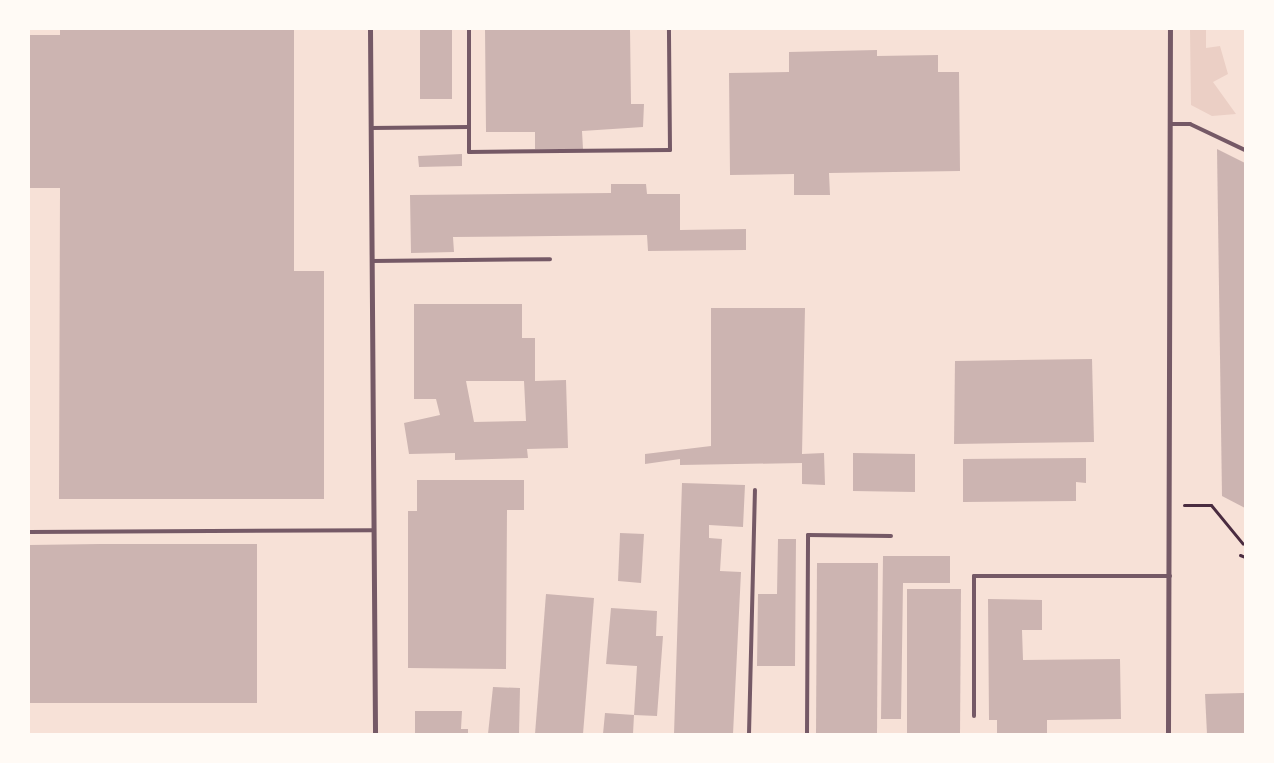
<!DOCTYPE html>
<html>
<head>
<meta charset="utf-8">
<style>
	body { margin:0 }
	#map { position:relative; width:1274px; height:763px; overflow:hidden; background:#f7e1d7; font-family:Commissioner,sans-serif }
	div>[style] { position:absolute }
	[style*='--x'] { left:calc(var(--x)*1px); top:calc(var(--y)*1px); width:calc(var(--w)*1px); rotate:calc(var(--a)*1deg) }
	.green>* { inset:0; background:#ebcfc5 }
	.building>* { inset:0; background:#ccb4b1 }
	.path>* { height:3px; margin:-1.5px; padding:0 1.5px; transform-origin:1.5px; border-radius:1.5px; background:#4a2c40 }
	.service>* { height:4px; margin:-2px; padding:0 2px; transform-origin:2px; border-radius:2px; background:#755966 }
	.minor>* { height:5px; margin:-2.5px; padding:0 2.5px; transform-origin:2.5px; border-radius:2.5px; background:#755966 }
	span { translate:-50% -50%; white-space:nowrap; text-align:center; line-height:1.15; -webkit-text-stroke:5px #fffaf5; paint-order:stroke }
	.frame { position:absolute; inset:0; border:30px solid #fffaf5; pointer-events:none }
</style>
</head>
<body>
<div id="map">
	<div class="green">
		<i style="clip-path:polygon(1190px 29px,1206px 29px,1206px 48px,1220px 46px,1228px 74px,1213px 82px,1236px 114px,1212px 116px,1191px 105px)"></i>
	</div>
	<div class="building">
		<i style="clip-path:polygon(60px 29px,294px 29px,294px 271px,324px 271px,324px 499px,59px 499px,60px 188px,29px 188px,29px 35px,60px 35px)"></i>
		<i style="clip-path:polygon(420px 29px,452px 29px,452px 99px,420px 99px)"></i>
		<i style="clip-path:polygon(485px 29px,630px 29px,631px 104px,644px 104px,643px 127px,582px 131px,583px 149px,535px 149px,535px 132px,486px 132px)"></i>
		<i style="clip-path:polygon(877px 50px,877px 56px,938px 55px,938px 72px,959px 72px,960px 171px,829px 173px,830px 195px,794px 195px,794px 174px,730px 175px,729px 73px,789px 72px,789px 52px)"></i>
		<i style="clip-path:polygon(1217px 149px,1245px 163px,1245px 508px,1222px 496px)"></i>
		<i style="clip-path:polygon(462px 154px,462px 166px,419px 167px,418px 156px)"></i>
		<i style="clip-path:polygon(611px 184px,646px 184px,647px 194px,680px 194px,680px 230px,746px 229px,746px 250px,648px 251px,647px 235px,453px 237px,454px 252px,411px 253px,410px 195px,611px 193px)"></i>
		<i style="clip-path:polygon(evenodd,414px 304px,522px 304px,522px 338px,535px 338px,535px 381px,566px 380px,568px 448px,527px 449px,528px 458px,455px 460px,455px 453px,409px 454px,404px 423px,440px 415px,436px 399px,414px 399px,414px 304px,466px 381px,524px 381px,526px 421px,474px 422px,466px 381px)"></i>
		<i style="clip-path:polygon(711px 308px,805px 308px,802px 454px,824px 453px,825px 485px,802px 484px,802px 463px,680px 465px,680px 459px,645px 464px,645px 454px,711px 446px)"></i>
		<i style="clip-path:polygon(1092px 359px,1094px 442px,954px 444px,955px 361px)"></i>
		<i style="clip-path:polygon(853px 453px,915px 454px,915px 492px,853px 491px)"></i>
		<i style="clip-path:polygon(1086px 458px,1086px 483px,1076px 482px,1076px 501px,963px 502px,963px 459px)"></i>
		<i style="clip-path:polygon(417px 480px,524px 480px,524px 510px,507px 510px,506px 669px,408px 668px,408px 511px,417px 511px)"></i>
		<i style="clip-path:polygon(682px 483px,745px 485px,743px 527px,709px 525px,709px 538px,722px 539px,720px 571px,741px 572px,733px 734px,674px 734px)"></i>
		<i style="clip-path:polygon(620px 533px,644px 534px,641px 583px,618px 581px)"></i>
		<i style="clip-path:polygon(778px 539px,796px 539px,795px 666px,757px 666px,758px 594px,777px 594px)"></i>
		<i style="clip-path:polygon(100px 544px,257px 544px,257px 703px,29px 703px,29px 545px)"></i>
		<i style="clip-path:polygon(883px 556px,950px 556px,950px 583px,903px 583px,901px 719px,881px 719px)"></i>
		<i style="clip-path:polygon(817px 563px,878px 563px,877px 734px,816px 734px)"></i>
		<i style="clip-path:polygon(907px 589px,961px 589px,960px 734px,907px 734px)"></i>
		<i style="clip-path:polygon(546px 594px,594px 598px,583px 734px,535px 734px)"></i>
		<i style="clip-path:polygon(988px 599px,1042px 600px,1042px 630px,1022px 630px,1023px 660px,1120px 659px,1121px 719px,1047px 720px,1047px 734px,997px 734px,997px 720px,989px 720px)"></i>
		<i style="clip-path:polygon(611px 608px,657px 611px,656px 636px,663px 636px,657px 716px,634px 715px,633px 734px,603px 734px,605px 713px,634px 715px,637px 666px,606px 664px)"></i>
		<i style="clip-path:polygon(493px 687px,520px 688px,519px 734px,488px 734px)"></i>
		<i style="clip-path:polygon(1244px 693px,1245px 734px,1207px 734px,1205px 694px)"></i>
		<i style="clip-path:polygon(415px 711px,462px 711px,461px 729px,468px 729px,468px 734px,415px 734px)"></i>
	</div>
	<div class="path">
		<i style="--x:1184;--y:505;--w:27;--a:0"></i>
		<i style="--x:1211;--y:505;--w:50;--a:50.6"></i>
		<i style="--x:1240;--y:555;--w:5;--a:22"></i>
	</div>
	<div class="service">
		<i style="--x:469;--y:29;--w:123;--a:90"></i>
		<i style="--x:469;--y:152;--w:201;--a:-0.6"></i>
		<i style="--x:670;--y:150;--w:121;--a:-90.5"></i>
		<i style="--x:1172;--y:124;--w:18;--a:0"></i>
		<i style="--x:1190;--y:124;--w:61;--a:25.3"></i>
		<i style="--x:371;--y:128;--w:98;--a:-0.6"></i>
		<i style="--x:372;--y:261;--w:178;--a:-0.6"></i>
		<i style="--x:29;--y:532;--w:345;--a:-0.3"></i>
		<i style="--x:974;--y:716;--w:140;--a:-90"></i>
		<i style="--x:974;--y:576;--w:196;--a:0"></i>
		<i style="--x:749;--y:734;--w:244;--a:-88.6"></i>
		<i style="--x:807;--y:734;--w:199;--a:-89.7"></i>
		<i style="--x:808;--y:535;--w:83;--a:0.7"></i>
	</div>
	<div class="minor">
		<i style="--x:370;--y:29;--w:705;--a:89.59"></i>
		<i style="--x:1168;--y:734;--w:705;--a:-89.84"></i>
	</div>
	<div class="frame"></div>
</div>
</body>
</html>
